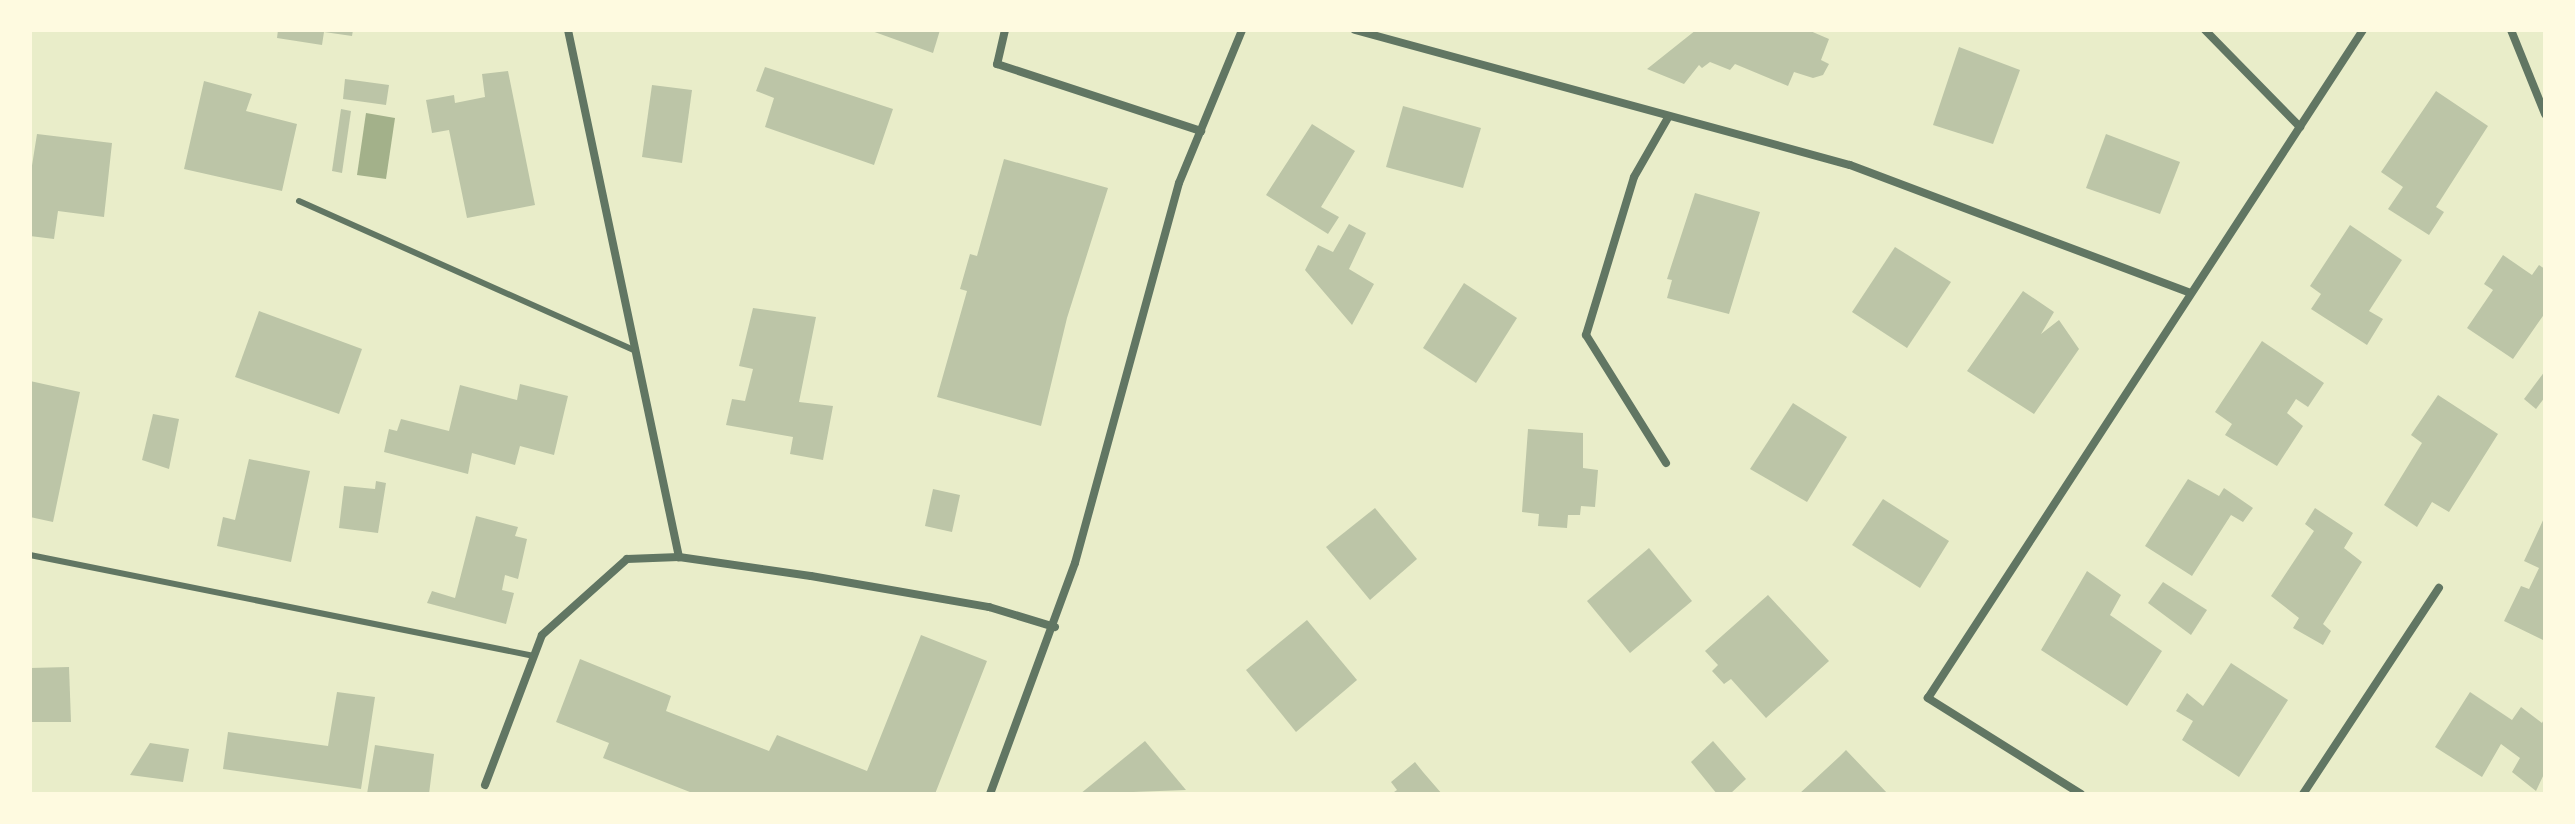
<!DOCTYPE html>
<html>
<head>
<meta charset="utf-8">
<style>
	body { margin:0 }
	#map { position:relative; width:2575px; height:824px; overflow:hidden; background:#e9edc9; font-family:"Space Grotesk",sans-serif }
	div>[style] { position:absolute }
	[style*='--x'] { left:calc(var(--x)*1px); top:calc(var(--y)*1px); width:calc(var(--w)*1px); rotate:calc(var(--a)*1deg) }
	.water>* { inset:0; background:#a3b18a }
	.building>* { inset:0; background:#bcc5a7 }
	.service>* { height:6px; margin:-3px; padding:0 3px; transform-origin:3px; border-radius:3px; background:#617663 }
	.minor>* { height:8px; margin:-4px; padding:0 4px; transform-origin:4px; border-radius:4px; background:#617663 }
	span { translate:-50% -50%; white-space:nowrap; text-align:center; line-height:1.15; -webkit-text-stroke:8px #fefae0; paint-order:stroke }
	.frame { position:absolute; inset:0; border:32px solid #fefae0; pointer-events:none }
</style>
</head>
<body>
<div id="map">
	<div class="water">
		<i style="clip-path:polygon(366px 113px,395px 118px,386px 179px,357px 175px)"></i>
	</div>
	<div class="building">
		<i style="clip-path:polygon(278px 30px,353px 30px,352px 36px,324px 32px,322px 45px,277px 38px)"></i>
		<i style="clip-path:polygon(869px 30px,940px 30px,933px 53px)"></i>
		<i style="clip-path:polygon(1696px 30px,1808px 30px,1829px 39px,1821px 60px,1829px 64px,1823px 75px,1813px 78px,1794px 72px,1788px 86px,1735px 64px,1730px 70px,1710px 62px,1702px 68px,1699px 65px,1684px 84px,1647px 69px)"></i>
		<i style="clip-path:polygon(1959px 47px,2020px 70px,1993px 144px,1933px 125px)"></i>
		<i style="clip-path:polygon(765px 67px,893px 109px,874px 165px,765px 127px,774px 98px,756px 91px)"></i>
		<i style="clip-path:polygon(508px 71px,535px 205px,467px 218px,449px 130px,432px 133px,426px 100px,454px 95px,455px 103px,485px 97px,482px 74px)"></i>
		<i style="clip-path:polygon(345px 79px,389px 85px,386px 105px,343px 99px)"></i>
		<i style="clip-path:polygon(204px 81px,252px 94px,246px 111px,297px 124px,282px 191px,184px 169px)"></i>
		<i style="clip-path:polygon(652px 85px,692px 90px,682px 163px,642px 157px)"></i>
		<i style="clip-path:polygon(2436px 91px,2488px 126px,2436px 207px,2444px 212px,2429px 235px,2388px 209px,2403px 187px,2381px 172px)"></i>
		<i style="clip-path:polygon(1403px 106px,1481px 128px,1463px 188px,1386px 167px)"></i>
		<i style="clip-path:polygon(341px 109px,351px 111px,342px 173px,332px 171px)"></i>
		<i style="clip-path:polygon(1312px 124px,1355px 151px,1321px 207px,1339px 217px,1328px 234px,1266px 195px)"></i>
		<i style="clip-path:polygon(37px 134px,112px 143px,104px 217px,58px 211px,54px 239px,30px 236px,30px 178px)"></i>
		<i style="clip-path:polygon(2106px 134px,2180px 162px,2160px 214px,2086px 188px)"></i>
		<i style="clip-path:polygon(1004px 159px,1108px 188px,1067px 318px,1041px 426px,937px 397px,967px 291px,960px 289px,970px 254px,977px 256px)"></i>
		<i style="clip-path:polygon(1695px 193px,1760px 212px,1729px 314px,1667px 298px,1672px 280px,1667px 279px)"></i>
		<i style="clip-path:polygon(1349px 224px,1366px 233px,1349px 269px,1374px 284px,1352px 325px,1305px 270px,1318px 245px,1333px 252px)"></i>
		<i style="clip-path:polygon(2350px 225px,2402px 260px,2369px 311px,2383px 319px,2367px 345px,2311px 309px,2321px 294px,2310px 286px)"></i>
		<i style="clip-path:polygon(1895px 247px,1951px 282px,1907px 348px,1852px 312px)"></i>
		<i style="clip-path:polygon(2503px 255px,2532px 275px,2539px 265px,2545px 269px,2545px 313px,2513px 359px,2467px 328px,2493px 290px,2484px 284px)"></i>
		<i style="clip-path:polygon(1464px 283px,1517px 318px,1476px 383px,1423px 348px)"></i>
		<i style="clip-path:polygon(2023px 291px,2054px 312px,2041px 334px,2059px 320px,2079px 349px,2034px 414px,1967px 371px)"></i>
		<i style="clip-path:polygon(753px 308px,816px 317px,799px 402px,833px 406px,823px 460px,790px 454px,793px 437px,726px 425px,732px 399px,745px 401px,753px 369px,739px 366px)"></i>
		<i style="clip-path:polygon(259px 311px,362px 349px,339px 414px,235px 377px)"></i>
		<i style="clip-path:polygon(2262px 341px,2324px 383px,2308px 407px,2296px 399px,2287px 413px,2303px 426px,2277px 466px,2225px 435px,2232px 424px,2215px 412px)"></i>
		<i style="clip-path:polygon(2545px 371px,2545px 397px,2536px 409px,2524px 399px)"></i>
		<i style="clip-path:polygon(30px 381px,80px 392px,53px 522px,30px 517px)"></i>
		<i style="clip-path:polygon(520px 384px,568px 396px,554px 455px,520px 446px,515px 465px,472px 453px,468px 474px,384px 452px,389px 429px,397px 431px,401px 419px,449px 431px,460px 385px,517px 400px)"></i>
		<i style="clip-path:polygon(2438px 395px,2498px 434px,2449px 512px,2432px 502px,2417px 527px,2384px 505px,2422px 443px,2411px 435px)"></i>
		<i style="clip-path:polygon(1793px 403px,1847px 437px,1807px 502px,1750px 469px)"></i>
		<i style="clip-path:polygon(153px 414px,179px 419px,169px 469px,142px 460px)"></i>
		<i style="clip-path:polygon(1528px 429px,1583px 433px,1583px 468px,1598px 470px,1595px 507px,1581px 506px,1580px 515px,1568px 515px,1567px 528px,1538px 526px,1539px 514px,1522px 512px)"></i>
		<i style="clip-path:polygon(249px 459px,310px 471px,291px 562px,217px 546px,223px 517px,235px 520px)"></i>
		<i style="clip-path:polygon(2188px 479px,2219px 496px,2224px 488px,2253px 508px,2243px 522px,2231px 515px,2192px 576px,2145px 546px)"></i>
		<i style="clip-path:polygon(376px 481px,386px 483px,378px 533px,339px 528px,344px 486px,375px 489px)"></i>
		<i style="clip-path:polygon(933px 489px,960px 495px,952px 532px,925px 526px)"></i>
		<i style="clip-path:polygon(1883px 499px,1949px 541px,1920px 588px,1852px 545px)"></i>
		<i style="clip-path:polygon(1375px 508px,1417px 559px,1370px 600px,1326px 547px)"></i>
		<i style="clip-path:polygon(2315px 508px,2353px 533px,2344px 548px,2362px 562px,2323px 624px,2331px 631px,2323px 645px,2293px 628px,2299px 618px,2271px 596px,2314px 531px,2305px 524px)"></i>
		<i style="clip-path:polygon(476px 516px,518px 527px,515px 536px,527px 539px,518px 579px,505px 575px,502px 590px,514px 593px,506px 624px,427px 603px,432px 591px,455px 598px)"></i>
		<i style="clip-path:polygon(2545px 516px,2545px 641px,2504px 621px,2521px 586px,2529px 589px,2539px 568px,2524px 561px)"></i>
		<i style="clip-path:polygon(1649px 548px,1692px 601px,1630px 653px,1587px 601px)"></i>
		<i style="clip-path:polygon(2087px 571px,2121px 595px,2110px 615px,2162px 651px,2127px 706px,2041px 650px)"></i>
		<i style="clip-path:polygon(2163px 582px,2207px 610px,2191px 635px,2148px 603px)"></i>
		<i style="clip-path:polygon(1768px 595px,1829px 661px,1766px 718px,1731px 679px,1724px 684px,1712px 671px,1718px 665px,1705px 651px)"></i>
		<i style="clip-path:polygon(1307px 620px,1357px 680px,1296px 732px,1246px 670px)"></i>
		<i style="clip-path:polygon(921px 635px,987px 661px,935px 794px,695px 794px,603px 758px,609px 743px,556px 722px,580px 659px,671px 696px,666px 711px,769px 751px,777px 735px,867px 771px)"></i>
		<i style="clip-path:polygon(2231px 663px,2288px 700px,2239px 777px,2182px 740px,2193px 721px,2176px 711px,2187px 693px,2203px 706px)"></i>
		<i style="clip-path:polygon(69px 667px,71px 722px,30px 722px,30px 668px)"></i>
		<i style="clip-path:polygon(337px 692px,375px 697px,361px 789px,223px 769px,228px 732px,328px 746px)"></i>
		<i style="clip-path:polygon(2470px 692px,2512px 720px,2521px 707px,2542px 723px,2545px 717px,2545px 772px,2536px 791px,2512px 772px,2520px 758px,2501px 744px,2482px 777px,2435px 747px)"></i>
		<i style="clip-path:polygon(1145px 741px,1186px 790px,1080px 794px)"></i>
		<i style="clip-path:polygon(1713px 741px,1746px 779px,1730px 794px,1717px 794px,1691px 762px)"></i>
		<i style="clip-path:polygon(150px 743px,189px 749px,183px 782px,130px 775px)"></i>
		<i style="clip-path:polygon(375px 745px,434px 754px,429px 794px,367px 794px)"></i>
		<i style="clip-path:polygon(1846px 750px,1888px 794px,1799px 794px,1839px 757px)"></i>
		<i style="clip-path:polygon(1415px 762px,1423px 772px,1442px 794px,1391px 794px,1397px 790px,1391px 782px)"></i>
	</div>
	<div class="service">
		<i style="--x:299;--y:201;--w:367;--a:24"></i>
		<i style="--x:30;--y:555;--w:514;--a:11.33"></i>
	</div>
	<div class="minor">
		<i style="--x:568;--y:30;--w:539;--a:78.11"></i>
		<i style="--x:1005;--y:30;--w:35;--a:103"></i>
		<i style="--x:997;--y:64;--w:215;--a:18.2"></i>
		<i style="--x:1355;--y:30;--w:513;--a:15.26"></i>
		<i style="--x:1850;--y:165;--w:364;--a:20.6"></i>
		<i style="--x:2205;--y:30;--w:136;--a:45.6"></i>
		<i style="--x:2511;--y:30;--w:91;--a:68"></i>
		<i style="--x:1666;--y:463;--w:151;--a:-122"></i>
		<i style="--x:1586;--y:335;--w:165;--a:-73.1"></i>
		<i style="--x:1634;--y:177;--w:70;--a:-60.2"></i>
		<i style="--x:485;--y:785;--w:160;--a:-69.2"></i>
		<i style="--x:542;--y:635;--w:114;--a:-41.8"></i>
		<i style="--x:627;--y:559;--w:52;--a:-2.2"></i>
		<i style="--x:679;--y:557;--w:133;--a:8.2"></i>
		<i style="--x:811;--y:576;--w:181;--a:9.9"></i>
		<i style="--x:989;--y:607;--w:69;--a:16.9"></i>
		<i style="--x:990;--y:794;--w:246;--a:-69.8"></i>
		<i style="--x:1075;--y:563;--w:394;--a:-74.7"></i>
		<i style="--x:1179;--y:183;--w:165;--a:-67.6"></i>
		<i style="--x:2081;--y:794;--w:181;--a:-147.9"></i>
		<i style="--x:1928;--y:698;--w:797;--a:-56.93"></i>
		<i style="--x:2303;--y:794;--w:247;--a:-56.6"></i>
	</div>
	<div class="frame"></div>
</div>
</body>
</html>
